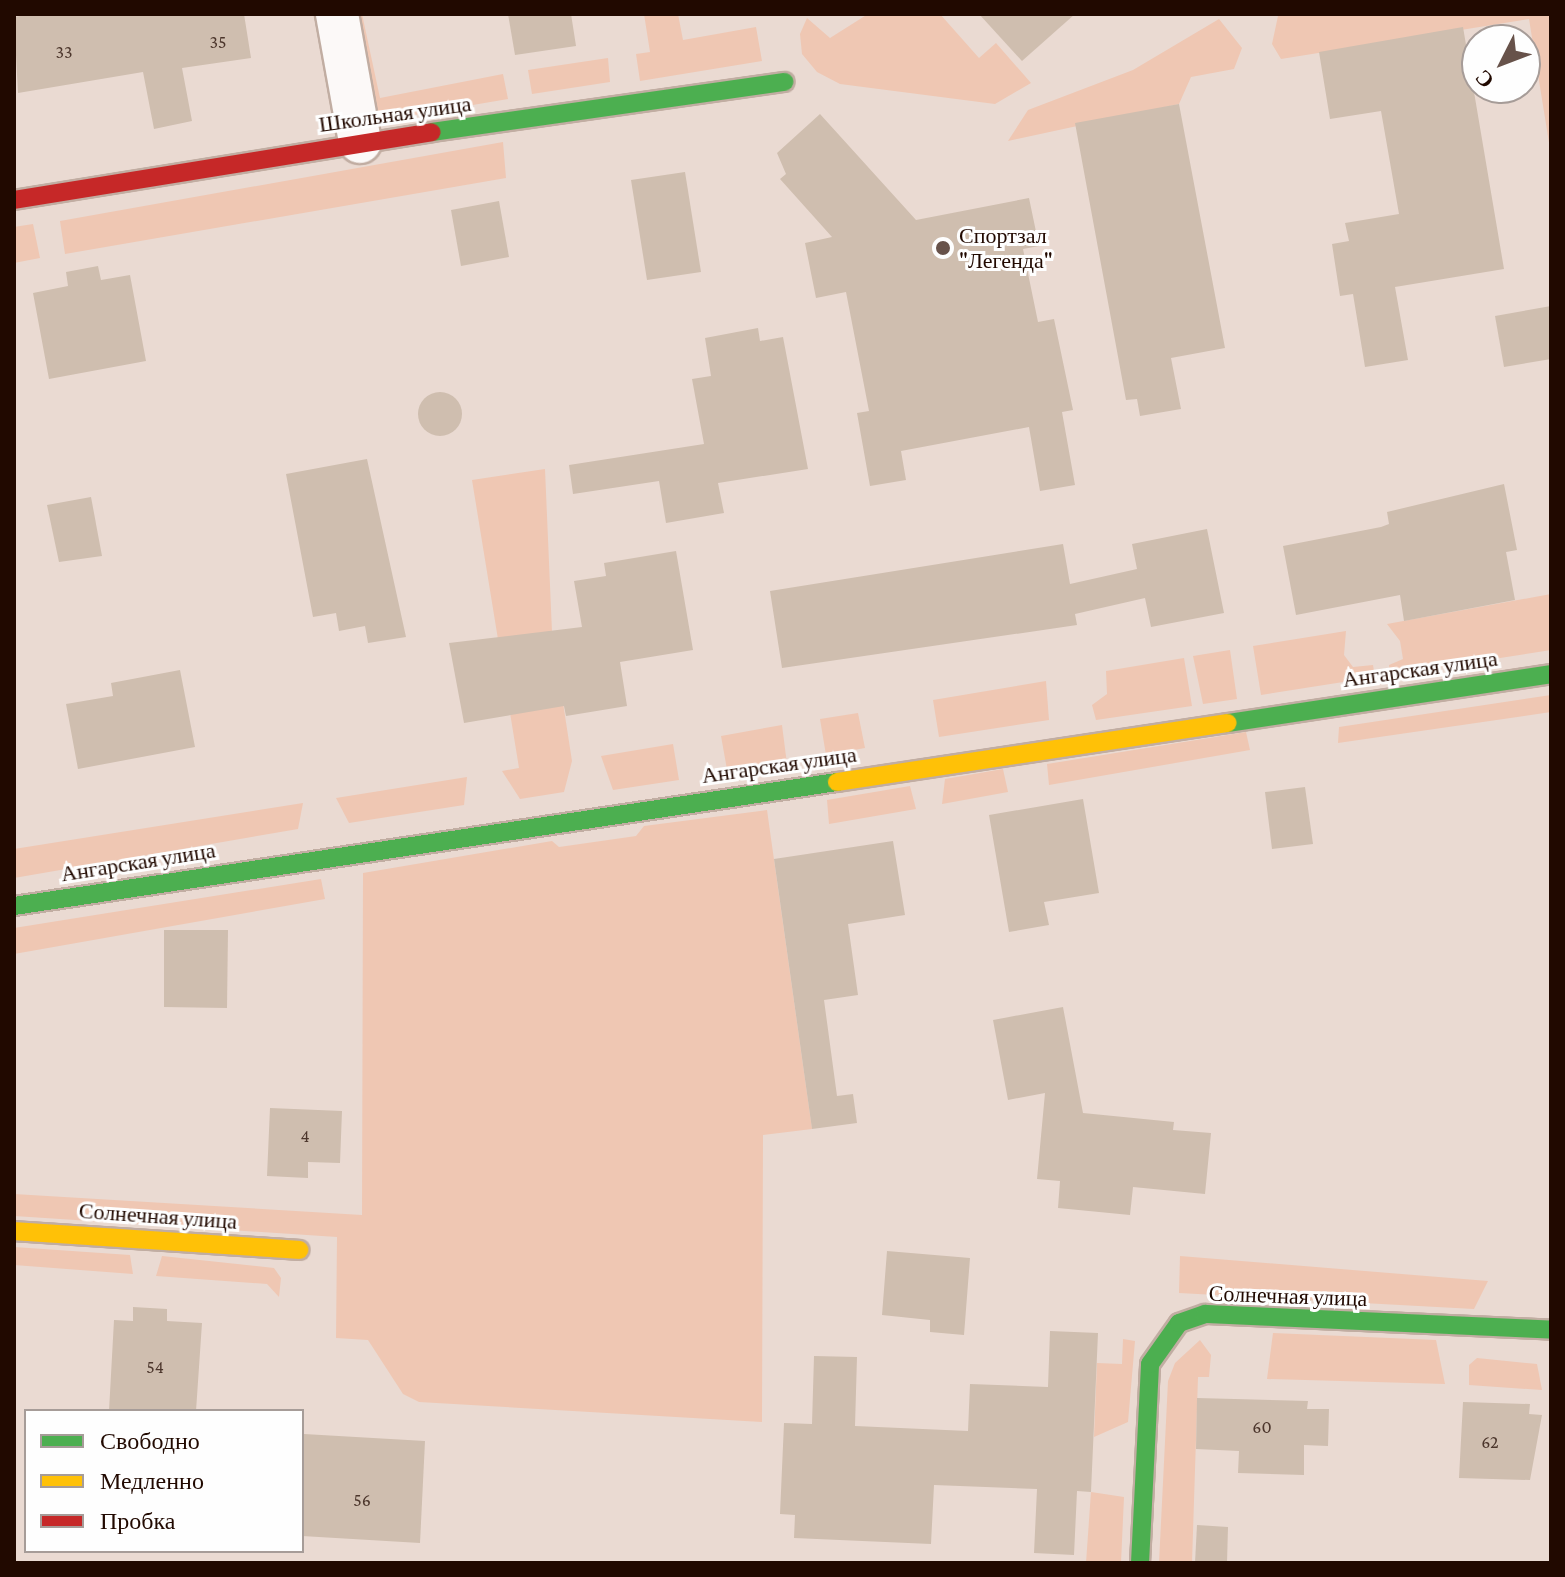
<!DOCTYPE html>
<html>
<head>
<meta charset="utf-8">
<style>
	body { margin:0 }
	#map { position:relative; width:1565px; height:1577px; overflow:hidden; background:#eadad2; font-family:"Crimson Pro",serif }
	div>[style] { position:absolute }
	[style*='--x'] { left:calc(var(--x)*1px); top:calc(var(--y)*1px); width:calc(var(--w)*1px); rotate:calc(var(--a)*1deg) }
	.green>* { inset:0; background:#efc7b3 }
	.building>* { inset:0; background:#cfbeaf }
	.round { border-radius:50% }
	.roads { filter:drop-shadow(2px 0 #c1ada2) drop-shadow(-2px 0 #c1ada2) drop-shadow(0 2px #c1ada2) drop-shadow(0 -2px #c1ada2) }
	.street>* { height:42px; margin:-21px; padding:0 21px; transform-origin:21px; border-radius:21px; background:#fcf9f8 }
	.fast>* { height:18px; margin:-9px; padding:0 9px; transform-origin:9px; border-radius:9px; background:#4caf50 }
	.slow>* { height:18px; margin:-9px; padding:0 9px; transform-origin:9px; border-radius:9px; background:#ffc107 }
	.jam>* { height:18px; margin:-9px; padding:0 9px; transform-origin:9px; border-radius:9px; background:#c62828 }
	.dots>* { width:22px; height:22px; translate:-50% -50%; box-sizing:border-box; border:4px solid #fefefe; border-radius:50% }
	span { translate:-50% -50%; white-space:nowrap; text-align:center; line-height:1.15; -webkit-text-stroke:6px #fefefe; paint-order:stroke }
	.number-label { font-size:18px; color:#4c362c }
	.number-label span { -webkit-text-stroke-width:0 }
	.street-label { font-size:22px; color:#210900 }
	.poi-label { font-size:22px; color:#210900 }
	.left { translate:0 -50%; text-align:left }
	.frame { position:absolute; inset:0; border:16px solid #210900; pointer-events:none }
	.legend { position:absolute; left:24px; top:1409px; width:280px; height:144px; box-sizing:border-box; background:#fefefe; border:2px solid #a69c98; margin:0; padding:10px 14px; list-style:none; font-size:24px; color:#210900 }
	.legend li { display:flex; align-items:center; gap:16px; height:40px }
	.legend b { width:40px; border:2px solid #a69c98 }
	.north { position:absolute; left:1461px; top:24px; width:80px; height:80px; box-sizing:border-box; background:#fefefe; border:2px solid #a69c98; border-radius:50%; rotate:228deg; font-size:22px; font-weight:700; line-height:32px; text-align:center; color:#210900 }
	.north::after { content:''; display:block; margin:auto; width:28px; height:36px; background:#67524a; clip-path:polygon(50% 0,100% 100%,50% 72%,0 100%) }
</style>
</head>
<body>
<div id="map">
	<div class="green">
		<i style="clip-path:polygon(345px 14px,362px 14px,380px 98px,503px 74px,508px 99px,379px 121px,369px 115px)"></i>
		<i style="clip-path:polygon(644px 14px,678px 14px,683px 40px,756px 27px,762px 61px,640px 81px,636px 54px,650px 52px)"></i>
		<i style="clip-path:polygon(868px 14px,940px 14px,979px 58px,996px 43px,1031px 83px,995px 104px,840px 84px,817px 72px,802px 54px,800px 34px,807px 18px,830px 38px)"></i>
		<i style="clip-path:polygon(1292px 14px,1551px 14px,1551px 155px,1529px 19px,1281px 59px,1272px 44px,1278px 16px)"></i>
		<i style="clip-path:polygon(1219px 19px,1242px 48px,1234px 69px,1191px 77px,1179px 104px,1008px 141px,1028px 110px,1133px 70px)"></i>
		<i style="clip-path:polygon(608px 58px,610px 82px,532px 94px,528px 70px)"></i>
		<i style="clip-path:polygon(503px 142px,506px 178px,65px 254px,60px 221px)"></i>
		<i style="clip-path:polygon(33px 224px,40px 258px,14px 263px,14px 227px)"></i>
		<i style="clip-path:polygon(545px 469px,552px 632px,572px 761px,564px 792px,520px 799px,502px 771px,519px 768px,472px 480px)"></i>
		<i style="clip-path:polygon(1551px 594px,1551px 650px,1390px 675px,1389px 665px,1403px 659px,1400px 641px,1387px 624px)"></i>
		<i style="clip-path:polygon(1346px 631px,1344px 655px,1353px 667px,1373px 665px,1375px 677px,1261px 695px,1253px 646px)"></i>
		<i style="clip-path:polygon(1230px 650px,1237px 699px,1203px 704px,1193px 656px)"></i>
		<i style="clip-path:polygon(1184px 658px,1192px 706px,1096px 720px,1092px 705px,1107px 694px,1106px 671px)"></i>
		<i style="clip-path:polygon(1046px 681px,1049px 720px,939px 737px,933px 700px)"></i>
		<i style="clip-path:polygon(1551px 695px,1551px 712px,1338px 743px,1339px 727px)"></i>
		<i style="clip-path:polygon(858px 713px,865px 748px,826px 755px,820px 719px)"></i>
		<i style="clip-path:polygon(782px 725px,787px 764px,728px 775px,721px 736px)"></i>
		<i style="clip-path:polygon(1246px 732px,1250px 750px,1049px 785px,1047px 764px)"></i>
		<i style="clip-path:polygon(673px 744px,679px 780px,613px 790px,601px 756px)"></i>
		<i style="clip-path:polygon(1003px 769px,1008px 792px,942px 804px,945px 779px)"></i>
		<i style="clip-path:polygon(467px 777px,464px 805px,349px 823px,336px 798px)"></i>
		<i style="clip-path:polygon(910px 786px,916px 809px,829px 824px,827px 800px)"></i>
		<i style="clip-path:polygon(303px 803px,298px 829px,14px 878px,14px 849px)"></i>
		<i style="clip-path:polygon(767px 810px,812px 1129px,763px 1135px,762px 1422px,419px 1402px,403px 1394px,368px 1340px,336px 1338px,337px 1237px,14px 1216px,14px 1194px,362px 1215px,363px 873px,552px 841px,559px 847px,636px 836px,644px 826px)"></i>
		<i style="clip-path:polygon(321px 879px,325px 899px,14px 954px,14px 928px)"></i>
		<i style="clip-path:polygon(14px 1247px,130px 1255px,133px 1274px,14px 1265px)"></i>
		<i style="clip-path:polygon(162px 1256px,274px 1268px,281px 1278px,279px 1297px,267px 1284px,156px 1276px)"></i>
		<i style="clip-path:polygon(1180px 1256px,1488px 1281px,1474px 1309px,1179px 1293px)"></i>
		<i style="clip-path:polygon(1273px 1333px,1436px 1340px,1445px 1384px,1267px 1379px)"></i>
		<i style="clip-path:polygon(1123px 1339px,1135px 1341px,1128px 1422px,1094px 1437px,1097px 1363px,1122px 1364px)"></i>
		<i style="clip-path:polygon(1200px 1340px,1211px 1355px,1209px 1377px,1198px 1377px,1192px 1563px,1159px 1563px,1168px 1381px,1175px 1363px)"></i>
		<i style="clip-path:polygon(1477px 1358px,1537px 1364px,1542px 1390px,1469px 1385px,1469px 1365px)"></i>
		<i style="clip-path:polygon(1091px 1492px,1124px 1497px,1121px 1563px,1086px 1563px)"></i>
	</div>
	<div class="building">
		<i style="clip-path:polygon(32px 14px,244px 14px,251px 58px,182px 68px,192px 121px,154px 129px,143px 72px,18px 93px,14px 17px)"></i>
		<i style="clip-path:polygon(508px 14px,571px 14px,576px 46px,515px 55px)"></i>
		<i style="clip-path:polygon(979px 14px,1075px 14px,1022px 61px)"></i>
		<i style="clip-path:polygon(1463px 27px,1504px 269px,1395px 287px,1408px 360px,1365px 367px,1353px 294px,1340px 296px,1332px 244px,1349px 241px,1345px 223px,1399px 214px,1381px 111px,1330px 119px,1319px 52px)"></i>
		<i style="clip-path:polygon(1179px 104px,1225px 348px,1171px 358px,1181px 409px,1140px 416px,1137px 399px,1126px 400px,1075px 123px)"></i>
		<i style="clip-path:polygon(820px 114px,916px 220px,1029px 198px,1039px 246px,1023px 249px,1038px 322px,1054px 319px,1073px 410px,1062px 412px,1075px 485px,1040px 491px,1029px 427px,901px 451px,906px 480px,870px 486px,857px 413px,869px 411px,846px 292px,816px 298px,805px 243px,832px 237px,780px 179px,786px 174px,777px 153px)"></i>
		<i style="clip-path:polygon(685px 172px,701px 272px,647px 280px,631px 180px)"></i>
		<i style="clip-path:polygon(499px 201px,509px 257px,461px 266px,451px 210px)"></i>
		<i style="clip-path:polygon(98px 266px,101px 280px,130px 275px,146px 361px,49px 379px,33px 293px,68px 286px,66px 272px)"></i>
		<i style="clip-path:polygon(1551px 306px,1551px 359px,1504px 367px,1495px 316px)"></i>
		<i style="clip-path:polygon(758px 328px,760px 341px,783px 337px,808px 469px,718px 483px,724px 513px,666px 523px,659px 481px,573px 494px,569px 465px,704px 444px,692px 379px,711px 376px,705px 338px)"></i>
		<i class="round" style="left:418px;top:392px;width:44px;height:44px"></i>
		<i style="clip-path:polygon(367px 459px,406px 637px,368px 643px,365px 626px,339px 631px,336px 613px,313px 617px,286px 474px)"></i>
		<i style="clip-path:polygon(1504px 484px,1517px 550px,1506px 552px,1515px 600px,1404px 621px,1400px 595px,1296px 615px,1283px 546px,1381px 527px,1389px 524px,1387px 512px)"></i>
		<i style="clip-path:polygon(91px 497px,102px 556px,59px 562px,47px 505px)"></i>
		<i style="clip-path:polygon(1207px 529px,1224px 613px,1151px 627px,1145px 598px,1075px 614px,1077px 625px,782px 668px,770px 591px,1063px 544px,1070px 584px,1137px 569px,1132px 544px)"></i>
		<i style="clip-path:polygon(676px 551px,693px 650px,620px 662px,627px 706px,566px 716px,564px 706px,464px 723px,449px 643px,582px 627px,574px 581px,606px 576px,604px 563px)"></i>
		<i style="clip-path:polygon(180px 670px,195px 747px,78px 769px,66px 704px,113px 696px,111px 683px)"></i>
		<i style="clip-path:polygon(1305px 787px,1313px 844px,1272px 849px,1265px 792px)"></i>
		<i style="clip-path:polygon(1083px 799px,1099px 893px,1044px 902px,1049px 925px,1009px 932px,989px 815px)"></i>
		<i style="clip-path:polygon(893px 841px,905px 915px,848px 924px,858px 995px,824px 1000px,837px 1096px,853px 1094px,857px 1123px,812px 1129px,774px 859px)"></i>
		<i style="clip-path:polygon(164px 930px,228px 930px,227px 1008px,164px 1007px)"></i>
		<i style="clip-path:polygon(1063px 1007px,1083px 1113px,1174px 1122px,1173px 1130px,1211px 1133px,1205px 1194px,1133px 1187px,1130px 1215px,1058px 1208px,1060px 1181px,1037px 1179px,1045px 1093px,1008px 1100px,993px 1020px)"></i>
		<i style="clip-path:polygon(270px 1108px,342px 1111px,340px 1163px,308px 1162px,308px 1178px,267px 1176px)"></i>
		<i style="clip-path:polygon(887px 1251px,970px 1258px,964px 1335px,930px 1332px,930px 1320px,882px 1315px)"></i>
		<i style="clip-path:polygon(133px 1307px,167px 1309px,167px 1321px,202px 1323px,196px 1411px,109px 1411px,114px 1320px,133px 1321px)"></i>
		<i style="clip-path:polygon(1050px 1331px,1098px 1333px,1091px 1492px,1077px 1491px,1074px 1555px,1034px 1553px,1037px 1489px,934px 1485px,931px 1544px,794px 1538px,795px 1515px,780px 1514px,784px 1423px,812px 1424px,814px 1356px,857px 1357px,855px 1426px,968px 1431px,970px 1384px,1048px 1387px)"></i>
		<i style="clip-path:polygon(1197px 1398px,1308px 1401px,1307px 1409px,1329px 1409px,1328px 1446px,1304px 1445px,1304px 1475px,1238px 1473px,1239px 1451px,1196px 1449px)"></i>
		<i style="clip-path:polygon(1463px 1402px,1530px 1404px,1529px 1414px,1542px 1415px,1530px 1480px,1459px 1478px)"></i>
		<i style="clip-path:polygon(304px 1434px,425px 1441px,420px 1543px,302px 1536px)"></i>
		<i style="clip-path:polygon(1197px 1525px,1228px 1527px,1227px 1563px,1195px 1563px)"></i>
	</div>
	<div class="roads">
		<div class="street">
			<i style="--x:337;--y:14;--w:130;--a:79.8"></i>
		</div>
		<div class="fast">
			<i style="--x:432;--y:132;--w:356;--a:-8.1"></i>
			<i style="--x:1228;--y:723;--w:327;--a:-8.6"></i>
			<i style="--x:14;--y:906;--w:832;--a:-8.57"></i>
			<i style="--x:1140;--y:1563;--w:199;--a:-87.1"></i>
			<i style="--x:1150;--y:1364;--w:50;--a:-54.7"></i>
			<i style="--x:1179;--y:1323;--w:28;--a:-19"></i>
			<i style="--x:1205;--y:1314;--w:346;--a:2.6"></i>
		</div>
		<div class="slow">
			<i style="--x:837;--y:782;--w:395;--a:-8.6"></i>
			<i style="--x:14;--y:1231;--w:286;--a:3.8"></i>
		</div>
		<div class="jam">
			<i style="--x:14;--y:200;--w:423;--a:-9.2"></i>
		</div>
	</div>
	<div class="dots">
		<i style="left:943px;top:248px;background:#67524a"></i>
	</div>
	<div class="number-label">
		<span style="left:218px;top:42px">35</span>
		<span style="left:64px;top:52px">33</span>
		<span style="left:305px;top:1136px">4</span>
		<span style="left:155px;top:1367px">54</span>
		<span style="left:1262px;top:1427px">60</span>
		<span style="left:1490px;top:1442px">62</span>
		<span style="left:362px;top:1500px">56</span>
	</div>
	<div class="street-label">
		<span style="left:395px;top:114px;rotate:-8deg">Школьная улица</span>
		<span style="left:1420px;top:669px;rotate:-8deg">Ангарская улица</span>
		<span style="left:779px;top:765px;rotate:-8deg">Ангарская улица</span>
		<span style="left:138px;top:862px;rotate:-9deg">Ангарская улица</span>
		<span style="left:158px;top:1216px;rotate:4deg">Солнечная улица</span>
		<span style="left:1288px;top:1296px;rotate:2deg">Солнечная улица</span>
	</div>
	<div class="poi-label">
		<span class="left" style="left:959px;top:248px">Спортзал<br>"Легенда"</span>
	</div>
	<div class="frame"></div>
	<ul class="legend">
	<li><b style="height:10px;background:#4caf50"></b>Свободно</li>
	<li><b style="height:10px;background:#ffc107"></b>Медленно</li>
	<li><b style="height:10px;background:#c62828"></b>Пробка</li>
	</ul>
	<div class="north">С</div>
</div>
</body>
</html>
